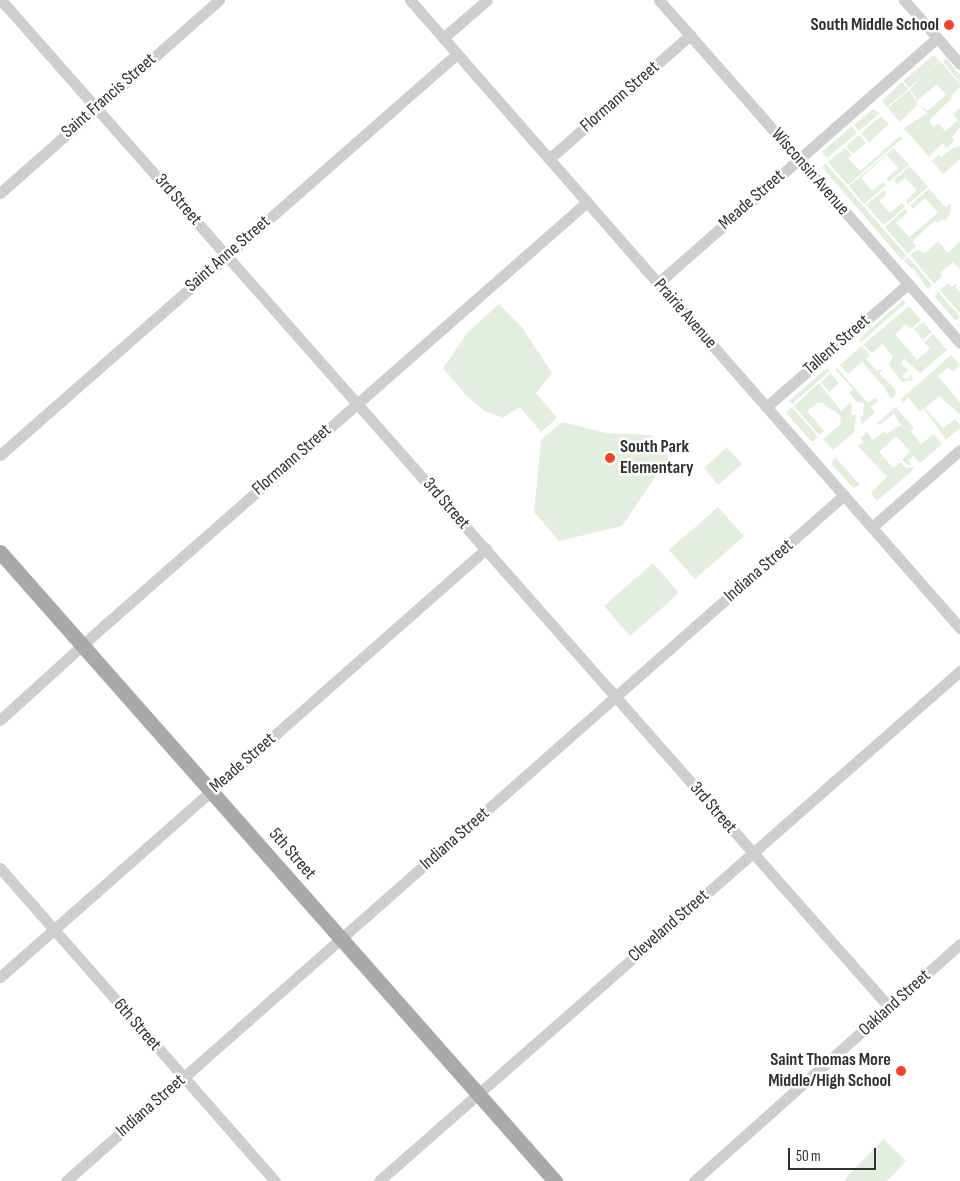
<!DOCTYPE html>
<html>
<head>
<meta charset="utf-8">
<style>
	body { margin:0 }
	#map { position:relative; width:960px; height:1181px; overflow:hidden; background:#fff; font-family:"Sofia Sans Condensed",sans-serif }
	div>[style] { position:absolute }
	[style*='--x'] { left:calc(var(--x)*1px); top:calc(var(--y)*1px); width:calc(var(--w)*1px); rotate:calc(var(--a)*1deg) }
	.green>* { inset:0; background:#e4eede }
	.minor>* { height:11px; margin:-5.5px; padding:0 5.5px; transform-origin:5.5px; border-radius:5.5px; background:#cecece }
	.major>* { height:15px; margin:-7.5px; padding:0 7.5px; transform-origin:7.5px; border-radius:7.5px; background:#a9a9a9 }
	.dots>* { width:14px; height:14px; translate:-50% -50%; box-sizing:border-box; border:2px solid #fff; border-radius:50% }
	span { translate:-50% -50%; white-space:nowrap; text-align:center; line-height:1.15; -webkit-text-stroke:5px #fff; paint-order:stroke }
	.poi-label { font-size:18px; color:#313131; font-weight:700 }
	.right { translate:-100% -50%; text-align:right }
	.left { translate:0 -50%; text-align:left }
	.street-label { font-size:18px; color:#313131 }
	.scale { position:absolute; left:788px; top:1148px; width:88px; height:22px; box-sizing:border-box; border:2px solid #313131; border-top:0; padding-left:6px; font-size:15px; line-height:18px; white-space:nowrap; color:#313131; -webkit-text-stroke:4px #fff; paint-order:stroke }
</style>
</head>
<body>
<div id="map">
	<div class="green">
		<i style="clip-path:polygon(934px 55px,939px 61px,926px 73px,940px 61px,960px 84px,960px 87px,951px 96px,952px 98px,929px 121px,934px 127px,938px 123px,945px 131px,958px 120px,953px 114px,960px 108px,960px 127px,952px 137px,955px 140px,947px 148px,942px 143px,929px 157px,904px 128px,927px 113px,920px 105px,928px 111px,946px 95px,937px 84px,918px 100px,919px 104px,910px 89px,921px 78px,909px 88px,903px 81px)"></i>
		<i style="clip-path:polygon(946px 58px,960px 75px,960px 82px,943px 62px)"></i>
		<i style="clip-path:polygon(902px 82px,908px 89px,887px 107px,882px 101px)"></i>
		<i style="clip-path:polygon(909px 90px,918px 104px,900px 122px,888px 108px)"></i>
		<i style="clip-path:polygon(873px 109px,880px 113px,859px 131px,854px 125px)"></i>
		<i style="clip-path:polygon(881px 116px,889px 124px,869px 142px,861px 133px)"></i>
		<i style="clip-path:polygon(852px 126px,857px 133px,827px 158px,822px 152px)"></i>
		<i style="clip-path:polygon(859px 135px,866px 143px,853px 154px,846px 146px)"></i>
		<i style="clip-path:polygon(900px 136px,903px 138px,848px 185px,828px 162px,845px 148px,852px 155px,848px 158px,860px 171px)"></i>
		<i style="clip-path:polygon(960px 146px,960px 159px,943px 174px,932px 161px,938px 155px,941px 157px,953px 148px)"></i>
		<i style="clip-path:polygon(894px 148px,909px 165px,889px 182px,886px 179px,898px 168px,887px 155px,861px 178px,872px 191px,883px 182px,886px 185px,864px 204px,849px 186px)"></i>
		<i style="clip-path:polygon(826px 164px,907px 256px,902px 260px,822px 167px)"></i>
		<i style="clip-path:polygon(910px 166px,928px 187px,908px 204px,906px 201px,917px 190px,905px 178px,897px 184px,894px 180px)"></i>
		<i style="clip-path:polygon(929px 189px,945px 207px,951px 203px,950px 213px,946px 221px,942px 219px,938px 223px,935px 221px,927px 227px,913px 242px,916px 246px,908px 254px,885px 227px,905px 209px,908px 212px,896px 223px,909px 237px,938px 213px,925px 198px,913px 209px,910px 205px)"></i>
		<i style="clip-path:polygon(884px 190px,887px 194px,879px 201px,890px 213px,902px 203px,905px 207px,884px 225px,866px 205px)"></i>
		<i style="clip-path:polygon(938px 241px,948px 253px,960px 241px,960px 269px,953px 262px,940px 273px,942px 276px,934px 284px,910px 255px,917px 250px,925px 253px)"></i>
		<i style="clip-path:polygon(908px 257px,932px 285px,928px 289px,913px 268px,912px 269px,904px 261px)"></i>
		<i style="clip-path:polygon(948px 283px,952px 287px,956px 284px,957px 285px,955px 287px,960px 293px,960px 313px,940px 290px)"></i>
		<i style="clip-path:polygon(938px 292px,960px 317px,956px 321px,934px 296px)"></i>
		<i style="clip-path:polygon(903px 300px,906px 303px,861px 342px,859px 339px)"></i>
		<i style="clip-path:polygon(499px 304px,521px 326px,552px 373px,536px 393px,557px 418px,541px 432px,520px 407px,502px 418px,483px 410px,465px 394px,443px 368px,468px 332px)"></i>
		<i style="clip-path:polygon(909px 306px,921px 320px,911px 329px,906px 324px,895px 334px,917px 360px,930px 349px,924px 342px,933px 334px,947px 350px,920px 373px,904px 359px,901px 363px,908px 370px,902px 377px,907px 379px,911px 375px,913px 380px,902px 382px,889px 365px,893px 357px,883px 344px,872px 353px,863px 345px)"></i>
		<i style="clip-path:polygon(923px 322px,932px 332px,923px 340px,914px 329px)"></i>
		<i style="clip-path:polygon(862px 346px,870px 355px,866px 359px,877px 371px,884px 368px,879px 373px,895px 389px,896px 394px,893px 398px,889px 397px,885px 388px,862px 362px,848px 374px,840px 365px)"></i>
		<i style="clip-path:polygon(951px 355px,960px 365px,954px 371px,947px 368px,938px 376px,960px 403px,960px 415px,939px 396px,925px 408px,943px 428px,955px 419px,960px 425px,960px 428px,946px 440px,924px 409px,920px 412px,908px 397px,903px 404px,902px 400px,899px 401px)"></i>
		<i style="clip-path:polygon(827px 368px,830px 371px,792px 404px,789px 401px)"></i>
		<i style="clip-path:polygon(837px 368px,868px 403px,875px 398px,878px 401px,871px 407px,875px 412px,862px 424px,860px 416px,863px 416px,864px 403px,857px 402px,849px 393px,853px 389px,835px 369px)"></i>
		<i style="clip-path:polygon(831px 373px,839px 383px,829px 392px,821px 382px)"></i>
		<i style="clip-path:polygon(819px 383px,841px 411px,851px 402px,852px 415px,856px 415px,854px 432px,833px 450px,823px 439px,841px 424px,839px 420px,841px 418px,838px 414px,821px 402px,817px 403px,807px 411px,824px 431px,819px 435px,794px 406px)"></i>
		<i style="clip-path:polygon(792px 407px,818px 437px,812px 442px,786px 413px)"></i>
		<i style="clip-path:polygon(896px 407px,914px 428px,911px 431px,921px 444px,934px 434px,942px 444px,920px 463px,913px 456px,908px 461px,911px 465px,909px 466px,902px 460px,910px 451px,896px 436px,879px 452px,893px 468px,901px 462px,906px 468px,912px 467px,914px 469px,877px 501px,871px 493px,887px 477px,858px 446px,863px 442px,860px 438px,867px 432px,873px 440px,884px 431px,886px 434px,901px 425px,894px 414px,879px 425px,877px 423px)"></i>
		<i style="clip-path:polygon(562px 422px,606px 433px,651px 435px,669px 457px,622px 526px,559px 541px,534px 512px,541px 440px)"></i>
		<i style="clip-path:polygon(727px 447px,742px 464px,718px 485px,704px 468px)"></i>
		<i style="clip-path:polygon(835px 457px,860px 485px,853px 488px,831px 463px)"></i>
		<i style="clip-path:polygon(718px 507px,744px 536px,695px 579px,669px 550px)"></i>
		<i style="clip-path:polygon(653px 563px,679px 593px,630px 636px,604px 606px)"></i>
		<i style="clip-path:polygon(883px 1139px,906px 1161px,887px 1181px,846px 1181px,845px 1179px)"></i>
	</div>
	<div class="minor">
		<i style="--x:1;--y:0;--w:1344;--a:48.59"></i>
		<i style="--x:410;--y:0;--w:835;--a:48.79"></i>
		<i style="--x:659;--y:0;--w:456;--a:48.7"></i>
		<i style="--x:904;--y:0;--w:85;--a:48.8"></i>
		<i style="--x:443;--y:38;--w:58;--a:-40.8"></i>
		<i style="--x:549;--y:159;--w:188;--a:-41.3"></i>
		<i style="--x:0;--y:193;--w:292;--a:-41.4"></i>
		<i style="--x:658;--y:283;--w:371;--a:-41.3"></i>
		<i style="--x:766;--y:407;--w:188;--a:-40.9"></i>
		<i style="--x:0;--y:455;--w:608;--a:-41.27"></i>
		<i style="--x:872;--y:527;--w:117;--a:-41.2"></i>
		<i style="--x:0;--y:720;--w:143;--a:-42.2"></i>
		<i style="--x:106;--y:624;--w:640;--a:-41.26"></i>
		<i style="--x:0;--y:868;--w:417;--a:48.7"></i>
		<i style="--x:0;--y:977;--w:648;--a:-41.37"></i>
		<i style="--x:66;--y:1181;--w:1037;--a:-41.4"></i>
		<i style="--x:379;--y:1181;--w:773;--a:-41.28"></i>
		<i style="--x:694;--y:1181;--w:356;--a:-41.7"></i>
	</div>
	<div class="major">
		<i style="--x:0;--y:552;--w:839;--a:48.58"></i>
	</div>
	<div class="dots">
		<i style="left:949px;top:25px;background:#f1442a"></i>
		<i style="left:610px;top:458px;background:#f1442a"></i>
		<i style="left:901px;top:1071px;background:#f1442a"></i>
	</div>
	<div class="poi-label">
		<span class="right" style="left:939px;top:25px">South Middle School</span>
		<span class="left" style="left:620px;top:458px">South Park<br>Elementary</span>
		<span class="right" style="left:891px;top:1071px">Saint Thomas More<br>Middle/High School</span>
	</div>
	<div class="street-label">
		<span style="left:109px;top:96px;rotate:-41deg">Saint Francis Street</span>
		<span style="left:620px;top:97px;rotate:-41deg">Flormann Street</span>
		<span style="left:810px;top:172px;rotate:49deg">Wisconsin Avenue</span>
		<span style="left:178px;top:200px;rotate:49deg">3rd Street</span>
		<span style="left:752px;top:200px;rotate:-41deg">Meade Street</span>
		<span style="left:228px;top:254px;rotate:-41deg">Saint Anne Street</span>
		<span style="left:685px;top:314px;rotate:49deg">Prairie Avenue</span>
		<span style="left:837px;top:345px;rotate:-41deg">Tallent Street</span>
		<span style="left:292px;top:460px;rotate:-41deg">Flormann Street</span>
		<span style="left:446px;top:504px;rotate:49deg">3rd Street</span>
		<span style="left:759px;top:571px;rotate:-41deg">Indiana Street</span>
		<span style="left:243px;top:763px;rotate:-41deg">Meade Street</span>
		<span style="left:713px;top:808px;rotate:49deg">3rd Street</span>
		<span style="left:455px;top:839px;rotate:-41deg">Indiana Street</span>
		<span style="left:292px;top:854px;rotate:49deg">5th Street</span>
		<span style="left:669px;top:926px;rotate:-41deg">Cleveland Street</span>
		<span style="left:895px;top:1003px;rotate:-42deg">Oakland Street</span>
		<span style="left:137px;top:1025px;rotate:49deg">6th Street</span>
		<span style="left:151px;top:1106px;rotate:-41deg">Indiana Street</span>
	</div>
	<div class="scale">50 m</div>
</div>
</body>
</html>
